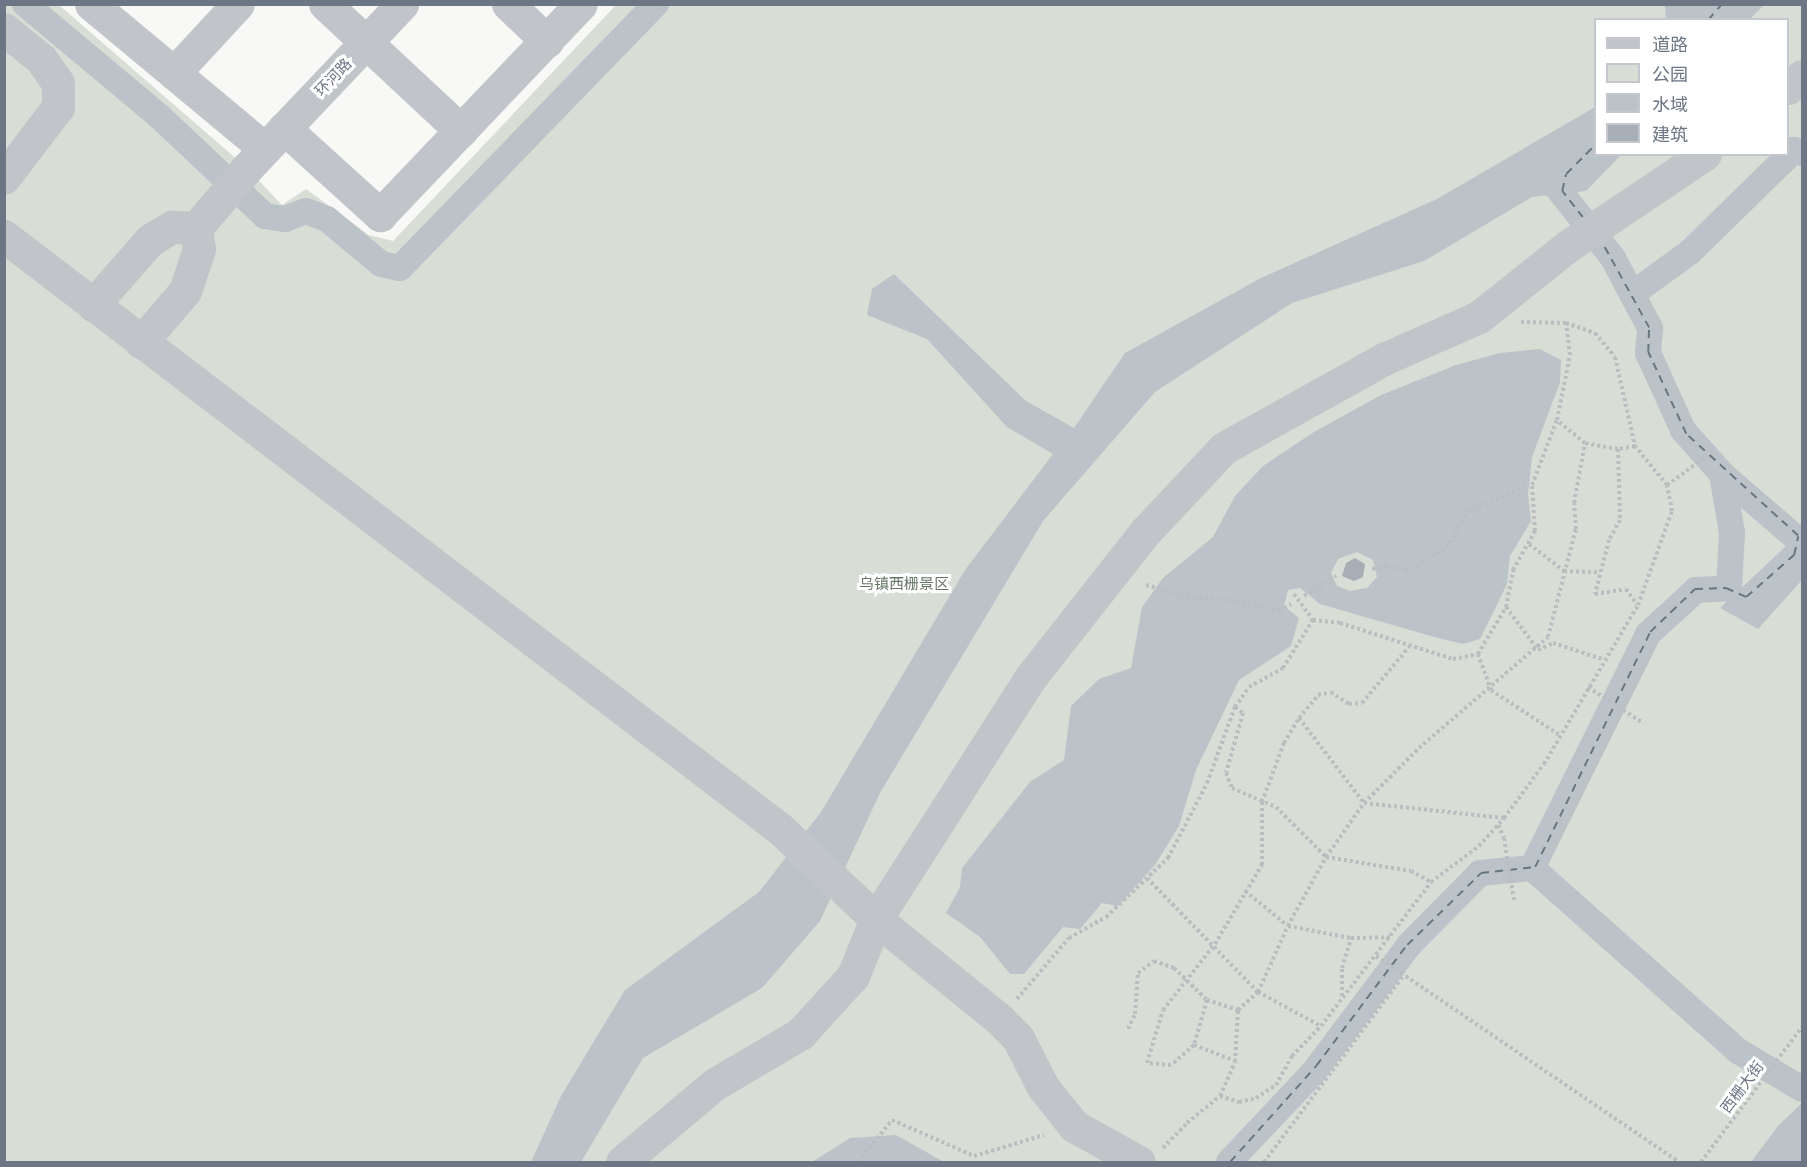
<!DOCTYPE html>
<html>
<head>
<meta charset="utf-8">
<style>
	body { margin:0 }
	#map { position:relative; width:1807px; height:1167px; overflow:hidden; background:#f8f9f7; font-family:Montserrat,"Noto Sans SC",sans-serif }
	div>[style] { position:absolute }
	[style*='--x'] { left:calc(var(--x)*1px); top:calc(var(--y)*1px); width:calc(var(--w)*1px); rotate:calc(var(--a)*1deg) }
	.green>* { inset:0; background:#d8ddd6 }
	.water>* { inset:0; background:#bbc3c8 }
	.canal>* { height:26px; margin:-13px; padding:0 13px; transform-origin:13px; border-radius:13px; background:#bbc3c8 }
	.ferry>* { height:1.5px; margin-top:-0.75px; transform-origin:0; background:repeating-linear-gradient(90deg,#67767f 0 8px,transparent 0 14px) }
	.building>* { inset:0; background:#a8aeb5 }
	.path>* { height:4px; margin-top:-2px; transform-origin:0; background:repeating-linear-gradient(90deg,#bbbdc0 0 3px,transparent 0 6px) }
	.minor>* { height:33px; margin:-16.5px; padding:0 16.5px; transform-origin:16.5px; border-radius:16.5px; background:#c1c4c8 }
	span { translate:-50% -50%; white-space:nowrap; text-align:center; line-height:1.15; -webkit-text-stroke:6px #fff; paint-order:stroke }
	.street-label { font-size:15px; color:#6c7684 }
	.park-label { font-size:15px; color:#676 }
	.frame { position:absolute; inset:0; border:6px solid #6c7684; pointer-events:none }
	.legend { position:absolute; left:1594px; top:18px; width:195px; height:138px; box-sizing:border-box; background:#fff; border:2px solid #c4c8ce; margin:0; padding:8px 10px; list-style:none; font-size:18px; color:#6c7684 }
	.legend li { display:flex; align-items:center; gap:12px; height:30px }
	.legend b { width:30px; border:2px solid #c4c8ce }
</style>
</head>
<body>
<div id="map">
	<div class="green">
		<i style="clip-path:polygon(evenodd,5px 5px,59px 5px,247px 168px,282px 205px,306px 189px,369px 235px,393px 241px,616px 5px,1802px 5px,1802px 1162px,5px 1162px,5px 5px,1596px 20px,1788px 20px,1788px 154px,1596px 154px,1596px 20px)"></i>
	</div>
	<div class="water">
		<i style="clip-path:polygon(1665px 5px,1665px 4px,1764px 5px,1749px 20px,1666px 19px)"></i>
		<i style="clip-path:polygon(1595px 107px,1596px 154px,1621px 155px,1586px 191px,1532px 197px,1424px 261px,1292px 303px,1155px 392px,1043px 521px,880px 793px,820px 921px,762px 988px,643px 1058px,581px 1162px,531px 1162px,561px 1096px,625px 990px,759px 892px,821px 812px,965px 570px,1053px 454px,1007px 427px,927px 339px,867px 315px,872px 289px,894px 274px,1026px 401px,1074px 428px,1125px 353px,1261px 278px,1437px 199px)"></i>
		<i style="clip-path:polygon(evenodd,1540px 349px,1561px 360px,1560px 382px,1532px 457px,1528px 495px,1531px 521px,1510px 556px,1507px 584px,1480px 639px,1463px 644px,1434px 637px,1320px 604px,1300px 588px,1288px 590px,1284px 606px,1299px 618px,1291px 646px,1239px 680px,1196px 770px,1179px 826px,1155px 865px,1118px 906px,1102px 903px,1080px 929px,1063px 927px,1024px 974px,1010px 974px,980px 937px,946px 913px,960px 887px,962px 868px,1030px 782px,1064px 760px,1071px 706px,1099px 679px,1131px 668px,1142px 607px,1163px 578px,1213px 537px,1235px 496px,1263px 466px,1314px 432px,1381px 395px,1456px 365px,1500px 353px,1540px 349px,1357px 552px,1373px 560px,1377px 577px,1367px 588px,1350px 591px,1337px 586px,1331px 573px,1338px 559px,1357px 552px)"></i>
		<i style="clip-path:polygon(1802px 531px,1802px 580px,1758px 629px,1720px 608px)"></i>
		<i style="clip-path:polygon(1802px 1103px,1802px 1162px,1751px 1162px,1778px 1126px)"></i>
		<i style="clip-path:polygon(896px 1135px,944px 1162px,812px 1162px,850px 1138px)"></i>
	</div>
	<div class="canal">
		<i style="--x:25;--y:4;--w:176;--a:39.9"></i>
		<i style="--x:160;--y:117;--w:144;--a:43.3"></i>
		<i style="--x:265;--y:216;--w:20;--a:9"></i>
		<i style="--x:285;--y:219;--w:22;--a:-21"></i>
		<i style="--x:306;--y:211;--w:22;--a:21"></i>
		<i style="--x:327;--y:219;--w:70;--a:39.8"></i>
		<i style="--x:381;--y:264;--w:19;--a:12"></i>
		<i style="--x:400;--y:268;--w:368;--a:-45.9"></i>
		<i style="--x:1632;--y:294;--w:72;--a:-35.9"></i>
		<i style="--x:1690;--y:252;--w:146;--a:-44.4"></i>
		<i style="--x:1794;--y:150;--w:9;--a:21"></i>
		<i style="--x:1722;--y:474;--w:106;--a:40.8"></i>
		<i style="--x:1532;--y:868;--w:261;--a:-63.6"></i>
		<i style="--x:1648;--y:634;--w:65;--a:-42.5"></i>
		<i style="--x:1696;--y:590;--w:33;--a:-3"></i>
		<i style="--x:1729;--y:588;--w:55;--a:-86.9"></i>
		<i style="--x:1732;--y:533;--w:60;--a:-99.6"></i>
		<i style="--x:1722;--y:474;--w:59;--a:-131.6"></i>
		<i style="--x:1683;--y:430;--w:85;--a:-114.4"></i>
		<i style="--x:1648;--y:353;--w:25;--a:-85"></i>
		<i style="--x:1650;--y:328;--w:79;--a:-117.9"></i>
		<i style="--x:1613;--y:258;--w:100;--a:-128.5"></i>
		<i style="--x:1229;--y:1162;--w:122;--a:-46.7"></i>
		<i style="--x:1313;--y:1073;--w:160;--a:-53.1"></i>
		<i style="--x:1409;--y:945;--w:101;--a:-45.4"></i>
		<i style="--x:1480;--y:873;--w:52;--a:-5.5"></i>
		<i style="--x:1532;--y:868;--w:276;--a:41.6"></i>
		<i style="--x:1738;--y:1051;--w:74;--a:30.7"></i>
	</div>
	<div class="ferry">
		<i style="--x:1708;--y:20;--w:21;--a:-49"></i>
		<i style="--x:1583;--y:218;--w:34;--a:-128"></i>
		<i style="--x:1562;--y:191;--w:17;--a:-77"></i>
		<i style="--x:1566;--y:174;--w:42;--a:-45"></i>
		<i style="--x:1230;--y:1162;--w:129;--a:-48.1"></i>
		<i style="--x:1316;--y:1066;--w:151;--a:-53.1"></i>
		<i style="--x:1407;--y:945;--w:103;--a:-44.2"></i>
		<i style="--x:1481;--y:873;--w:54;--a:-6.3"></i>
		<i style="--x:1535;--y:867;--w:262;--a:-63.9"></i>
		<i style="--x:1650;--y:632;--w:62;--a:-43.7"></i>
		<i style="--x:1695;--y:589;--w:31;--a:-2"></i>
		<i style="--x:1726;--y:588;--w:22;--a:24"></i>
		<i style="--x:1746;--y:597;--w:64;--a:-41.2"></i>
		<i style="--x:1794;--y:555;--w:19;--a:-78"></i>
		<i style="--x:1798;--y:536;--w:151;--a:-137.7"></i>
		<i style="--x:1686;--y:434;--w:90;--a:-114.9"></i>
		<i style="--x:1648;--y:352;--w:24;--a:-88"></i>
		<i style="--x:1649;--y:328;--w:97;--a:-118.9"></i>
	</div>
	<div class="building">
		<i style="clip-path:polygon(1355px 558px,1365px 564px,1363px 577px,1354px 581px,1342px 576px,1346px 563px)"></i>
	</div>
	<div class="path">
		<i style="--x:1566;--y:323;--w:31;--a:19"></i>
		<i style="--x:1595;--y:333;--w:31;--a:50"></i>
		<i style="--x:1615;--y:357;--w:91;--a:77.3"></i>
		<i style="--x:1618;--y:449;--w:71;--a:88.4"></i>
		<i style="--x:1620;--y:520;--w:23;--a:119"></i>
		<i style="--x:1609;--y:540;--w:56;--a:104.5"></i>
		<i style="--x:1595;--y:594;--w:31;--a:-9"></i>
		<i style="--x:1626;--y:589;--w:19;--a:55"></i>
		<i style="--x:1667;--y:485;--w:58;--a:-35.9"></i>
		<i style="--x:1529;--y:544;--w:44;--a:37.6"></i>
		<i style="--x:1564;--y:571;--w:34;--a:2"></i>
		<i style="--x:1372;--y:569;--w:15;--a:-16"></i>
		<i style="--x:1386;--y:565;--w:20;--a:18"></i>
		<i style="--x:1405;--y:571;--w:48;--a:-28.7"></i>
		<i style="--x:1447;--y:548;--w:43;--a:-60.4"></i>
		<i style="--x:1468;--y:511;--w:65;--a:-22.6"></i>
		<i style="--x:1146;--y:585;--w:49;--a:16.6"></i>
		<i style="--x:1193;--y:599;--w:32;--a:0"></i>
		<i style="--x:1225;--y:599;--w:55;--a:12.5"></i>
		<i style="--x:1279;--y:611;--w:14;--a:-30"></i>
		<i style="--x:1294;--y:594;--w:32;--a:54"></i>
		<i style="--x:1313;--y:620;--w:27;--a:6"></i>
		<i style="--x:1340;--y:623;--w:119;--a:17.7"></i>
		<i style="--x:1453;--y:659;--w:25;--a:-11"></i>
		<i style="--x:1478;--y:654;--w:55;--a:-59.2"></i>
		<i style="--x:1506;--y:607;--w:38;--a:-79"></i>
		<i style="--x:1513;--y:570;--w:45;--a:-60.6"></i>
		<i style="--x:1535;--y:531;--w:46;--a:-93.7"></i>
		<i style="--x:1532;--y:485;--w:70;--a:-69"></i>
		<i style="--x:1557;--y:420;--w:66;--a:-78.7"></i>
		<i style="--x:1570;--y:355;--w:32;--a:-97"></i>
		<i style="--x:1566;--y:323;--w:48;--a:-178.8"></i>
		<i style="--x:1304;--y:596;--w:38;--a:-32"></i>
		<i style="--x:1506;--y:607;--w:54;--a:53.3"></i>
		<i style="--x:1538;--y:650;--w:17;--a:-25"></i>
		<i style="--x:1553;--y:643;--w:52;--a:18.1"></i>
		<i style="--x:1478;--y:654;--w:38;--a:70"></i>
		<i style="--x:1491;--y:690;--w:84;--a:33.3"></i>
		<i style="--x:1588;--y:687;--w:66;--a:33.2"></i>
		<i style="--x:1235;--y:707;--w:10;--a:37"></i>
		<i style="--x:1243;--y:713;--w:62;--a:105.8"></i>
		<i style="--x:1226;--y:773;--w:16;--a:68"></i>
		<i style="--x:1232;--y:788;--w:48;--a:23.4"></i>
		<i style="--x:1276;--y:807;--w:71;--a:45"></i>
		<i style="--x:1326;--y:857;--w:86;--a:9.4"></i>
		<i style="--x:1411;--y:871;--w:23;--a:29"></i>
		<i style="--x:1299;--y:718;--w:107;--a:52.6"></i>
		<i style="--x:1364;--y:803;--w:141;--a:6.1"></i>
		<i style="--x:1498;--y:825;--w:14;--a:65"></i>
		<i style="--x:1504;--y:838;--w:63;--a:80.8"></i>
		<i style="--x:1147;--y:878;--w:159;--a:45.8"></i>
		<i style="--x:1258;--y:992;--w:72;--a:28.4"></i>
		<i style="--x:1245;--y:891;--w:55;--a:39.1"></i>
		<i style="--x:1288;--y:926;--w:64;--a:10.8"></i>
		<i style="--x:1351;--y:938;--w:39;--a:-1"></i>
		<i style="--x:1376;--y:956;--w:366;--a:34.2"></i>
		<i style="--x:1342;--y:996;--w:28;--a:-90"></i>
		<i style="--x:1342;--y:968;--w:31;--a:-73"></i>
		<i style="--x:1017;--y:999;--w:80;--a:-49.6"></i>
		<i style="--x:1069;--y:938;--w:43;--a:-29.6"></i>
		<i style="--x:1106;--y:917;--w:86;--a:-43.6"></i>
		<i style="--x:1168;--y:858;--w:85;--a:-62.5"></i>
		<i style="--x:1207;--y:783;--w:81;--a:-69.8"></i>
		<i style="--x:1235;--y:707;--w:24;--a:-55"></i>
		<i style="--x:1249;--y:687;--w:39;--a:-29"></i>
		<i style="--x:1283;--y:668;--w:57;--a:-58"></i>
		<i style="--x:1207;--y:1000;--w:47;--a:106.1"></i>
		<i style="--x:1194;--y:1045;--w:30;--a:139"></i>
		<i style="--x:1171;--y:1065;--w:24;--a:-175"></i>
		<i style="--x:1147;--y:1063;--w:55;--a:-73.2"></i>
		<i style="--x:1163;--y:1010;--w:84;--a:-51.8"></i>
		<i style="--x:1215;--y:944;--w:92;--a:-59.3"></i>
		<i style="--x:1262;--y:865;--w:63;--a:-90"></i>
		<i style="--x:1262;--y:802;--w:63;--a:-69.6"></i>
		<i style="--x:1284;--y:743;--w:29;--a:-59"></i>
		<i style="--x:1299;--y:718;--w:30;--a:-50"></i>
		<i style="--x:1318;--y:695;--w:13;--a:-13"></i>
		<i style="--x:1331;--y:692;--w:22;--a:34"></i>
		<i style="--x:1349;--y:704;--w:13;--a:-4"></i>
		<i style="--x:1362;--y:703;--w:73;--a:-50"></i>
		<i style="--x:1128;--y:1029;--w:17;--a:-65"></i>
		<i style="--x:1135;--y:1014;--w:41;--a:-85.8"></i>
		<i style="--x:1138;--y:973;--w:20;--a:-37"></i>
		<i style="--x:1154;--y:961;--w:21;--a:19"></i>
		<i style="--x:1174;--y:968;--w:46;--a:44.1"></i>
		<i style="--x:1207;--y:1000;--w:33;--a:18"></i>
		<i style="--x:1238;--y:1010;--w:27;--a:-42"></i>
		<i style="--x:1258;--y:992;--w:72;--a:-65.6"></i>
		<i style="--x:1288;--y:926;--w:79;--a:-61.2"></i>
		<i style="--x:1326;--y:857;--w:66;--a:-54.9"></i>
		<i style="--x:1364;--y:803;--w:78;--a:-45"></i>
		<i style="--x:1419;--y:748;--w:170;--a:-40.7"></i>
		<i style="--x:1548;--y:637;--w:112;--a:-75.5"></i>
		<i style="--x:1576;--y:529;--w:26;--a:-94"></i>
		<i style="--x:1574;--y:503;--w:61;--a:-79.6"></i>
		<i style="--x:1194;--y:1045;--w:44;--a:21.3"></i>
		<i style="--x:1220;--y:1096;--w:20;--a:18"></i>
		<i style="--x:1239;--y:1102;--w:17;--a:-13"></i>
		<i style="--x:1256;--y:1098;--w:24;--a:-33"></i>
		<i style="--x:1276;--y:1085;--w:33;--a:-61"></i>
		<i style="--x:1292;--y:1056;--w:42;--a:-46"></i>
		<i style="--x:1321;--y:1026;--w:181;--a:-52.6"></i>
		<i style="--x:1431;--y:882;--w:60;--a:-36.9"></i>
		<i style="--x:1479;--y:846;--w:38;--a:-48"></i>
		<i style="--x:1504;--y:818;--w:67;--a:-53.5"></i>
		<i style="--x:1544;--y:764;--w:185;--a:-59.4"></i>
		<i style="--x:1638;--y:605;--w:100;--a:-70.1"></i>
		<i style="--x:1672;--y:511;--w:26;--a:-101"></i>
		<i style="--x:1667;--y:485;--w:50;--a:-129.4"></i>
		<i style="--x:1635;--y:446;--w:17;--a:170"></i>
		<i style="--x:1618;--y:449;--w:34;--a:-170"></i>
		<i style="--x:1585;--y:443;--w:36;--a:-141"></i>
		<i style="--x:1187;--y:1123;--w:43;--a:-39.3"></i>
		<i style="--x:1220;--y:1096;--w:37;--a:-66"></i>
		<i style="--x:1235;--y:1062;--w:52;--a:-86.7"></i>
		<i style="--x:1163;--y:1148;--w:37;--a:-46"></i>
		<i style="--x:858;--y:1162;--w:54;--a:-51"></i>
		<i style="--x:892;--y:1120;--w:90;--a:23.7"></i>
		<i style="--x:974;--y:1156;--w:73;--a:-16.7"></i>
		<i style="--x:1264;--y:1162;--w:234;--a:-53.2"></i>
		<i style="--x:1701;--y:1162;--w:169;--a:-53.2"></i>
	</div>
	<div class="minor">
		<i style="--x:91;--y:4;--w:226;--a:39.8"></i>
		<i style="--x:325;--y:4;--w:186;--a:43"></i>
		<i style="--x:508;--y:4;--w:54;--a:43.5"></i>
		<i style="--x:4;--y:29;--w:48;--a:39"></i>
		<i style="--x:41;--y:59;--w:29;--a:55"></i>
		<i style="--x:58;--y:83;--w:24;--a:90"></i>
		<i style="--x:58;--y:107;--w:89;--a:127.3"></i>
		<i style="--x:174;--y:73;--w:94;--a:-47.2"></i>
		<i style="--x:1788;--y:88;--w:18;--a:-41"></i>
		<i style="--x:284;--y:128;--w:130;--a:42.2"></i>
		<i style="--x:380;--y:215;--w:291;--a:-46.4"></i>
		<i style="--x:4;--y:236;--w:975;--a:37.38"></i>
		<i style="--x:779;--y:828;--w:133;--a:43.2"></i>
		<i style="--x:876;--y:919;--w:159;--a:39.1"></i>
		<i style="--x:999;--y:1019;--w:27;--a:45"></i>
		<i style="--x:1018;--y:1038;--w:55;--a:63"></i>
		<i style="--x:1043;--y:1087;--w:50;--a:51.5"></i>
		<i style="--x:1074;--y:1126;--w:74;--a:29"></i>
		<i style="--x:93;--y:305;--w:86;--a:-48.8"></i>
		<i style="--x:150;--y:240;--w:26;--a:-31"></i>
		<i style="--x:172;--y:227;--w:24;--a:2"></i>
		<i style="--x:141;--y:342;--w:67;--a:-49.2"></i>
		<i style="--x:185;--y:291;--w:44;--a:-71.6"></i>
		<i style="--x:199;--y:249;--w:21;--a:-98"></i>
		<i style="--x:196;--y:228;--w:79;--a:-49.6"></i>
		<i style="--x:247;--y:168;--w:226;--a:-46.6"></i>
		<i style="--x:622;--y:1162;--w:121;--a:-40"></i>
		<i style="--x:715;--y:1084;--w:99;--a:-30.5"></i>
		<i style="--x:800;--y:1034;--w:79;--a:-47.6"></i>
		<i style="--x:853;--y:976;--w:61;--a:-68"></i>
		<i style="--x:876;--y:919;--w:286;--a:-57.4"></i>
		<i style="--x:1030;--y:678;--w:186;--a:-51.8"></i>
		<i style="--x:1145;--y:532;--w:115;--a:-46.8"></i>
		<i style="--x:1224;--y:448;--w:185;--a:-29.1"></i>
		<i style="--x:1386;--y:358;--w:102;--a:-23.8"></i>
		<i style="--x:1479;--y:317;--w:114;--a:-38.6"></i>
		<i style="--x:1568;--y:246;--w:165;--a:-33.9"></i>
	</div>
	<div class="street-label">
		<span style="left:333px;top:77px;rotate:-46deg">环河路</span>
		<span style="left:1742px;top:1087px;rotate:-53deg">西栅大街</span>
	</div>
	<div class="park-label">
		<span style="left:904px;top:584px">乌镇西栅景区</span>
	</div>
	<div class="frame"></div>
	<ul class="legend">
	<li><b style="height:8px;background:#c1c4c8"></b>道路</li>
	<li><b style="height:16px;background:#d8ddd6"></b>公园</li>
	<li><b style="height:16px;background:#bbc3c8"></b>水域</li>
	<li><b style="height:16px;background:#a8aeb5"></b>建筑</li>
	</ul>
</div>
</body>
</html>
